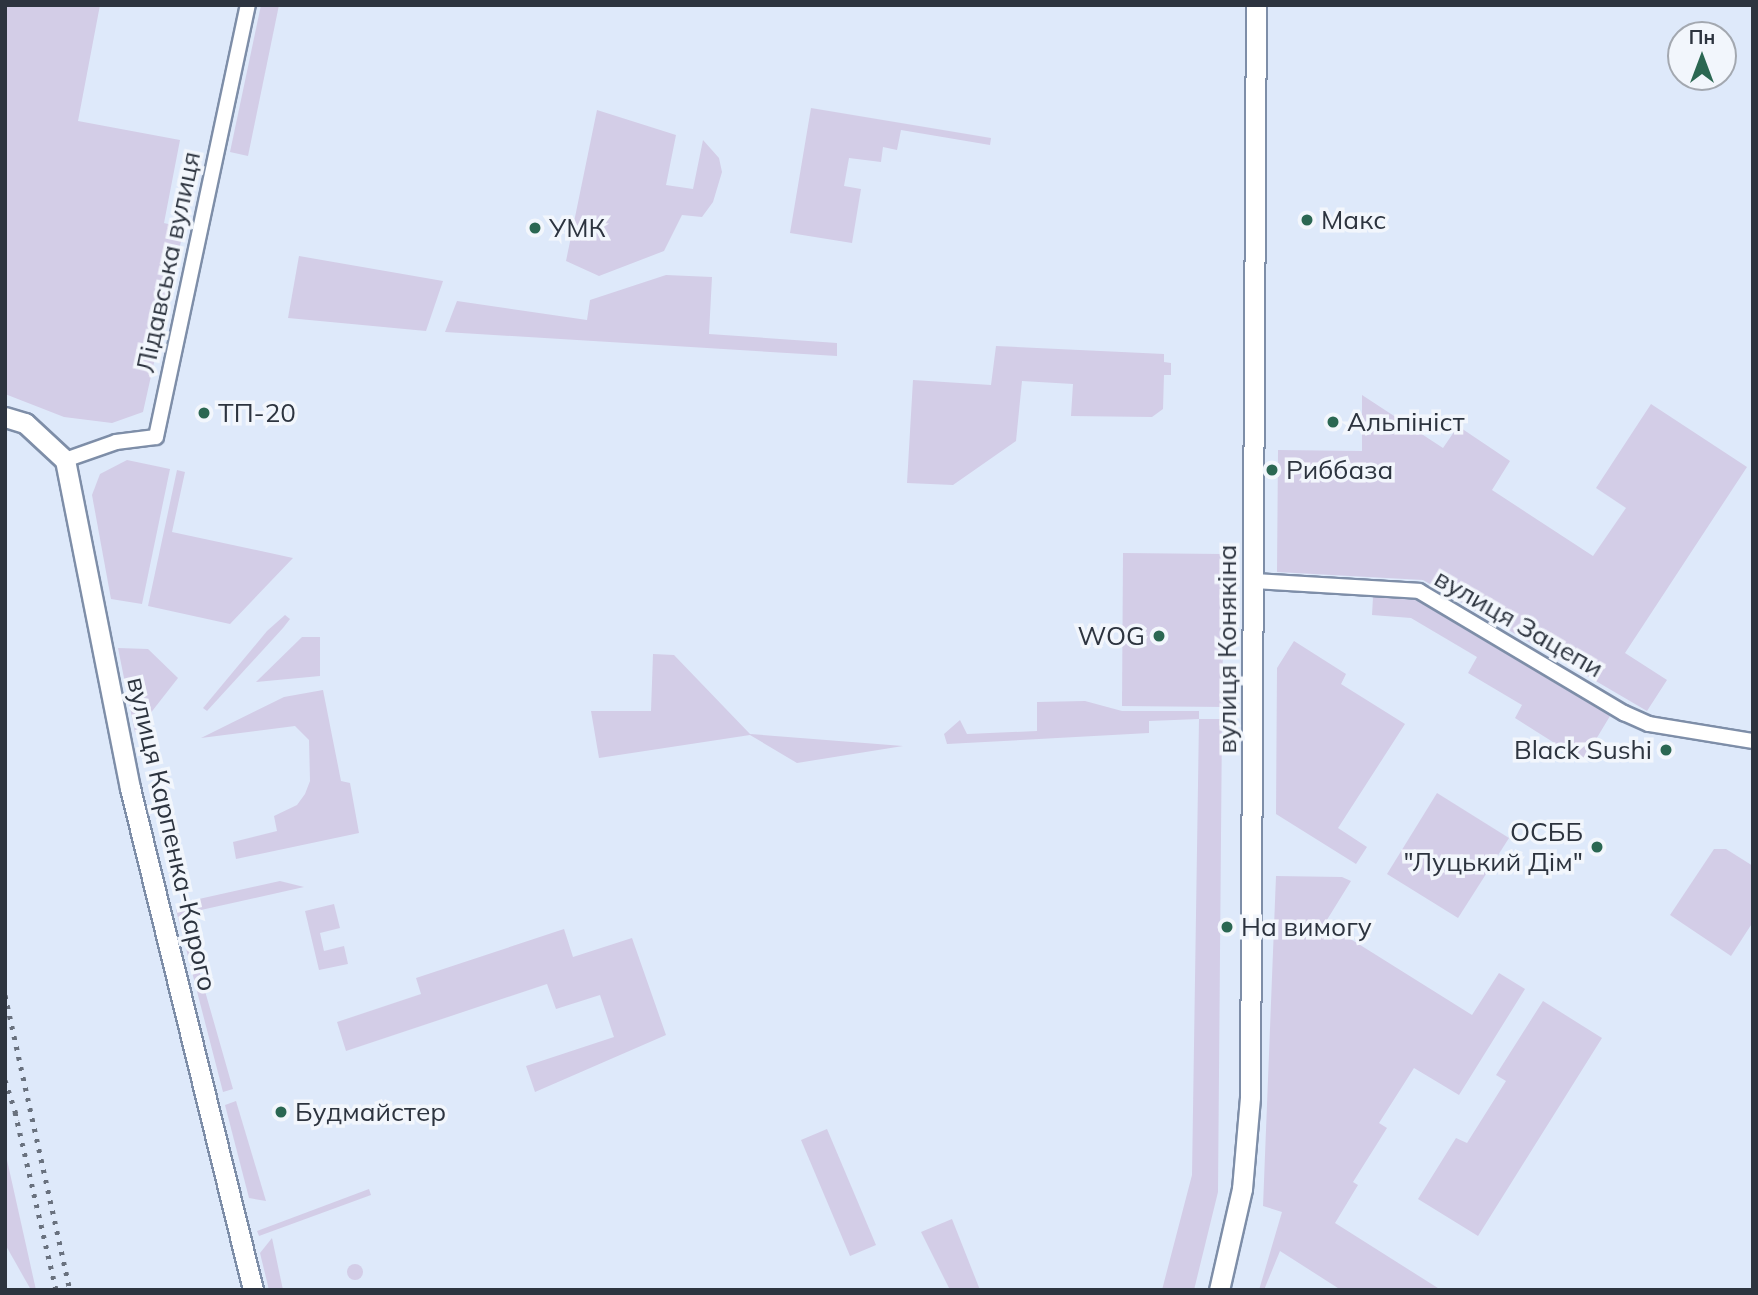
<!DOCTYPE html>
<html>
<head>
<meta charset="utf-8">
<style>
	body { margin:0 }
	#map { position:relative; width:1758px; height:1295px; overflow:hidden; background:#dee9fa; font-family:Mulish,sans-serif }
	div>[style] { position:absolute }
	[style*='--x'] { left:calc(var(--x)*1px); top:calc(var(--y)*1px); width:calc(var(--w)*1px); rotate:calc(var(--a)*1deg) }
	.green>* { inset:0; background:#d3cde7 }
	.round { border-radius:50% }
	.roads { filter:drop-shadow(2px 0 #7e8ea8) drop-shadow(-2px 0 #7e8ea8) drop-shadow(0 2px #7e8ea8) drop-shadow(0 -2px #7e8ea8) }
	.street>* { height:14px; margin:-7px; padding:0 7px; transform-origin:7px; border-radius:7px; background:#fff }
	.secondary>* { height:19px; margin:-9.5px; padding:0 9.5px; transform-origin:9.5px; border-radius:9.5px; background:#fff }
	.rail>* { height:5px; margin-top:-2.5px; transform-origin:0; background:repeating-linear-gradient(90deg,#69717e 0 3.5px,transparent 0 10.5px) }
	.dots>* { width:19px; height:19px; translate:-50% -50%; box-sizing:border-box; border:4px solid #f2f6fc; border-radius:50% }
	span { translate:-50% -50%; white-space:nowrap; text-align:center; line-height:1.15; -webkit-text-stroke:7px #f2f6fc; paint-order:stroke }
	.poi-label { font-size:26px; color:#2d343f }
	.left { translate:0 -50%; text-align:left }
	.right { translate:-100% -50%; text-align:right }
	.street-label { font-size:26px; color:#2d343f }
	.frame { position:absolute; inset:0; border:7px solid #2d343f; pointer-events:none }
	.north { position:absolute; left:1667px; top:21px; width:70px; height:70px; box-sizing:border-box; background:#f2f6fc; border:2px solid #a3a8b0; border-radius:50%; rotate:0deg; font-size:19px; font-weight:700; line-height:28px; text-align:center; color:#2d343f }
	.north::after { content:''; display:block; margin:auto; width:24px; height:32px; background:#2b6752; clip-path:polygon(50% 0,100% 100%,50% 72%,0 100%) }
</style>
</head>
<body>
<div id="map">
	<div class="green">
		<i style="clip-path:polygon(5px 5px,100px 5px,78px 121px,180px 140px,164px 223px,184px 228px,143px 412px,112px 423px,64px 417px,5px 394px)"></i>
		<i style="clip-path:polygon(261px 5px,279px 5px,248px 156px,230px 152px)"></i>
		<i style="clip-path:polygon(811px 108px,991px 138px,990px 145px,901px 130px,897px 150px,883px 147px,881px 162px,849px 158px,844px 186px,861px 189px,852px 243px,790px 233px)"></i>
		<i style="clip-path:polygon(597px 110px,676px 135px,666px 185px,693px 189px,703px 140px,719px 158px,722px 172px,713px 202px,702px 217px,682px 215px,664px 251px,599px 276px,566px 261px)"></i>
		<i style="clip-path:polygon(299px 256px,443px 281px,426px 331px,288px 318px)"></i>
		<i style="clip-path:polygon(666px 275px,712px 277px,709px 334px,837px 343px,837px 356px,445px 332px,457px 301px,587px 320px,590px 300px)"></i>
		<i style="clip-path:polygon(996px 346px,1164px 354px,1164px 362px,1171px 363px,1171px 375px,1164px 375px,1163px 409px,1152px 417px,1071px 416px,1073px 384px,1022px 381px,1016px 441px,953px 485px,907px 483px,913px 380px,991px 385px)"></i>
		<i style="clip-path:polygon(1362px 395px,1443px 448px,1458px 426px,1510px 461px,1492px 490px,1593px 556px,1626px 508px,1596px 488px,1651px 404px,1747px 467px,1625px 653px,1667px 680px,1647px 711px,1423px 580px,1277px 572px,1278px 450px,1362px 451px)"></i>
		<i style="clip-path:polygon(127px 460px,170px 469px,142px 604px,111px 599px,92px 495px,100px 474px)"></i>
		<i style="clip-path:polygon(177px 470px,185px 472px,172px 532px,293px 558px,230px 624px,148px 606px)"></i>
		<i style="clip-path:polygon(1123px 553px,1222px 554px,1223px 707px,1122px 706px)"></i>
		<i style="clip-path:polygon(1373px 597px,1416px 600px,1610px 716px,1583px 761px,1515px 718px,1522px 705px,1468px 673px,1477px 657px,1411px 618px,1372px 615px)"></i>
		<i style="clip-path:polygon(285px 615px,290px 619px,283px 628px,207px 711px,203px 708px,267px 631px)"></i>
		<i style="clip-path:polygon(302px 637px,320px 637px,320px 676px,256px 682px)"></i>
		<i style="clip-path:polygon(1294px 641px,1346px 674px,1341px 684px,1405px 724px,1338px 828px,1367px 847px,1356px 864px,1276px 814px,1277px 668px)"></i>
		<i style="clip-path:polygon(118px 648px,148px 649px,178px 678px,135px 733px)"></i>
		<i style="clip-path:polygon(653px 654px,674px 655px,750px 734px,903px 746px,797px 763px,750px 735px,599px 758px,591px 711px,651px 711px)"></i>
		<i style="clip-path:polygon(323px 690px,341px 781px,350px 783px,359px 833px,236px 859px,233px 842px,277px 831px,274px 816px,297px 805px,305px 794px,310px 781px,309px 740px,295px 726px,201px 738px,284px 697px)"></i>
		<i style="clip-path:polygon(1085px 701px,1122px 711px,1199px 711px,1199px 719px,1222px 719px,1218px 1192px,1194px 1290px,1162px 1290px,1192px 1175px,1199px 719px,1149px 721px,1149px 733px,947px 744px,944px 734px,960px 720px,967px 734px,1037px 731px,1037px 702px)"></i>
		<i style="clip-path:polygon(1437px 793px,1509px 838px,1458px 918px,1387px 874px)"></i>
		<i style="clip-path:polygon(1714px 849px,1726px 849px,1753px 866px,1753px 922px,1731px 956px,1670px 915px)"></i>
		<i style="clip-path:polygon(1276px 876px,1342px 877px,1351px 881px,1325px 923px,1472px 1015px,1499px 973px,1525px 989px,1459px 1095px,1414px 1068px,1379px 1123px,1387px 1128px,1353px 1182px,1358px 1185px,1335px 1223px,1441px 1290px,1341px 1290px,1280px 1251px,1264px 1290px,1259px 1290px,1282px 1212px,1263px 1206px)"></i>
		<i style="clip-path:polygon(280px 881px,304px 887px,183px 914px,233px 1089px,223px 1092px,176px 910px,181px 903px)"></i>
		<i style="clip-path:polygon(334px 904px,340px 928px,320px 933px,324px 951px,344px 946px,348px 964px,319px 970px,305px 911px)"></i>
		<i style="clip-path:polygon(564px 929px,573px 957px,632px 938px,666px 1035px,535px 1092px,526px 1066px,614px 1037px,600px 995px,556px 1009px,547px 984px,346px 1051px,337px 1022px,421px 994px,416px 978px)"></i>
		<i style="clip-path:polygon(1543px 1001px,1602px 1038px,1478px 1236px,1418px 1199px,1456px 1138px,1467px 1143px,1506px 1081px,1496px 1075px)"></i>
		<i style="clip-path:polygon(236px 1101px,266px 1201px,249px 1198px,225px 1105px)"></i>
		<i style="clip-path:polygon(827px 1129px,876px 1245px,850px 1256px,801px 1140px)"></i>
		<i style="clip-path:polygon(5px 1151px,36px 1290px,31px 1290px,5px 1244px)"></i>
		<i style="clip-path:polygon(369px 1189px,371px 1195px,259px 1236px,257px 1231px)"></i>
		<i style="clip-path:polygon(952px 1219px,980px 1290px,950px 1290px,921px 1232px)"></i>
		<i style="clip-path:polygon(272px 1238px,283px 1290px,269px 1290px,260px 1253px)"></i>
		<i class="round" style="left:347px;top:1264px;width:16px;height:16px"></i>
	</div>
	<div class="roads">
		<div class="street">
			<i style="--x:65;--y:460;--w:54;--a:-19.4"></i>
			<i style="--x:116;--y:442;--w:40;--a:-7.1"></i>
			<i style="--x:156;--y:437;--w:442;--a:-78"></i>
			<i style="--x:1253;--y:581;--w:166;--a:3.4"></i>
			<i style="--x:1419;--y:591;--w:239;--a:30.8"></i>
			<i style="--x:1624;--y:713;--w:27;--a:24"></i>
			<i style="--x:1649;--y:724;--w:105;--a:9.3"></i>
		</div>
		<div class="secondary">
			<i style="--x:5;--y:417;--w:21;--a:17"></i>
			<i style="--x:25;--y:423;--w:54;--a:42.8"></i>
			<i style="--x:65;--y:460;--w:334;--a:78.8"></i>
			<i style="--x:130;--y:788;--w:517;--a:76.23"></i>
			<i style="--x:1219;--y:1290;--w:104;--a:-77.2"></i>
			<i style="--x:1242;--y:1189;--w:92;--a:-85"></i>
			<i style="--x:1250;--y:1097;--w:1092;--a:-89.69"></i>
		</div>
	</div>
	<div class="rail">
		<i style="--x:5;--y:995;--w:302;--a:77.6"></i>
		<i style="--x:5;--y:1080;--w:42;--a:72"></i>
		<i style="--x:15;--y:1112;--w:183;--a:77"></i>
	</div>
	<div class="dots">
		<i style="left:1307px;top:220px;background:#2b6752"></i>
		<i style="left:535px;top:228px;background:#2b6752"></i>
		<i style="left:204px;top:413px;background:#2b6752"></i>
		<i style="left:1333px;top:422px;background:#2b6752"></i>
		<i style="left:1272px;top:470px;background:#2b6752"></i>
		<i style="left:1159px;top:636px;background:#2b6752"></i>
		<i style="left:1666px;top:750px;background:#2b6752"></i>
		<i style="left:1597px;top:847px;background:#2b6752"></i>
		<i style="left:1227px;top:927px;background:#2b6752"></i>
		<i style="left:281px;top:1112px;background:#2b6752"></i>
	</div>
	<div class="poi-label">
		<span class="left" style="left:1321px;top:220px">Макс</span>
		<span class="left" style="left:549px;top:228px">УМК</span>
		<span class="left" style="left:218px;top:413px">ТП-20</span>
		<span class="left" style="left:1347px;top:422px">Альпініст</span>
		<span class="left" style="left:1286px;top:470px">Риббаза</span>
		<span class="right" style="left:1145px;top:636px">WOG</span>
		<span class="right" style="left:1652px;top:750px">Black Sushi</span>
		<span class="right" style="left:1583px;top:847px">ОСББ<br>"Луцький Дім"</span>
		<span class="left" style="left:1241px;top:927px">На вимогу</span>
		<span class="left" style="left:295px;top:1112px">Будмайстер</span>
	</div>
	<div class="street-label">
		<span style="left:168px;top:262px;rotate:-78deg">Лідавська вулиця</span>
		<span style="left:1519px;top:623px;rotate:30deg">вулиця Зацепи</span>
		<span style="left:1227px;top:649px;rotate:-90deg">вулиця Конякіна</span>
		<span style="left:172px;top:834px;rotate:77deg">вулиця Карпенка-Карого</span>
	</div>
	<div class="frame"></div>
	<div class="north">Пн</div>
</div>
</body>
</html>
